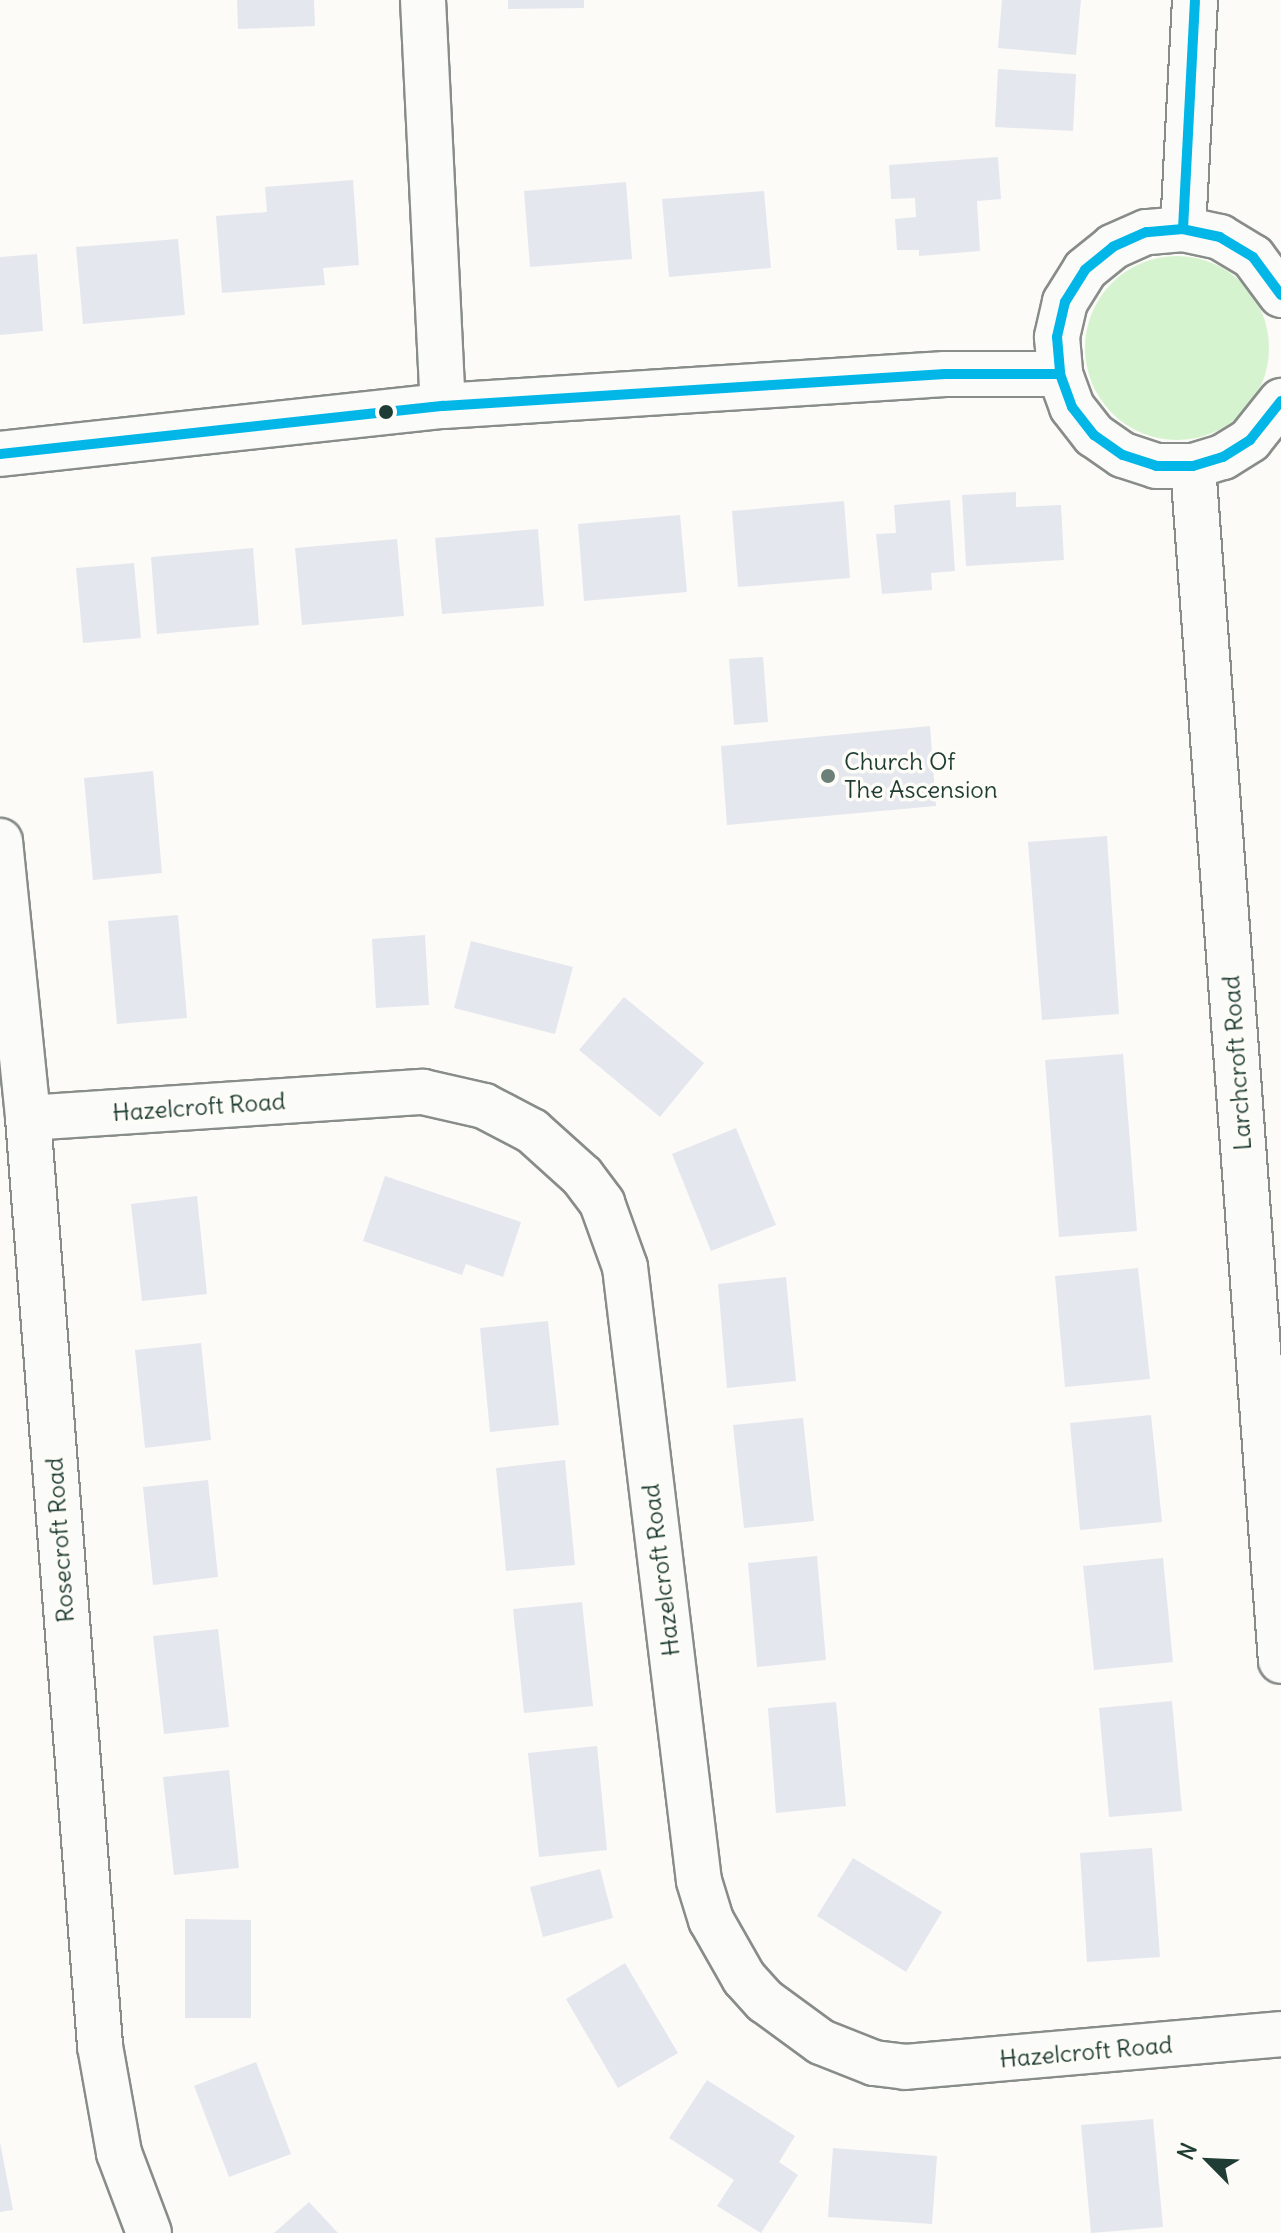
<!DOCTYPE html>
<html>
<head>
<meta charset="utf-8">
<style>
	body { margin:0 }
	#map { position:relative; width:1281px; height:2233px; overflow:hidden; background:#fcfbf8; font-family:Delius,sans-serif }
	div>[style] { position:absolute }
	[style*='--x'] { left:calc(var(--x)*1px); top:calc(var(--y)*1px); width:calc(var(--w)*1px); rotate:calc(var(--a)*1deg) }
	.green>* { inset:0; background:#d6f3cf }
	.round { border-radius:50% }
	.building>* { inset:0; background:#e5e7ef }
	.roads { filter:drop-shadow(2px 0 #888d8a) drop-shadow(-2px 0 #888d8a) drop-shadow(0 2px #888d8a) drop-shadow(0 -2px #888d8a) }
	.minor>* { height:44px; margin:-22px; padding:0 22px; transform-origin:22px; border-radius:22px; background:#fbfbf9 }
	.tertiary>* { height:44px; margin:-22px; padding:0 22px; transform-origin:22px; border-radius:22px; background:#fbfbf9 }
	.bus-1>* { height:10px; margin:-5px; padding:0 5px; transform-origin:5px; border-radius:5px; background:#02b7e8 }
	.dots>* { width:22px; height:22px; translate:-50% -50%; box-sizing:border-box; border:4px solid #fdfcf7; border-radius:50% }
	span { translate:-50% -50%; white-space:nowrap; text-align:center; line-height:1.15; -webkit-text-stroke:7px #fdfcf7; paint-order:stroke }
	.poi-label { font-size:24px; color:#1f3d34 }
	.left { translate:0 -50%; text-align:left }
	.street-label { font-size:24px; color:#1f3d34 }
	.north { position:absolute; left:1169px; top:2121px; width:80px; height:80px; -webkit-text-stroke:6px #fdfcf7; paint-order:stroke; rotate:294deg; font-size:22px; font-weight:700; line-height:32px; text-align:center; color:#1f3d34 }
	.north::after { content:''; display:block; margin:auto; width:28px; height:36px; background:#1f3d34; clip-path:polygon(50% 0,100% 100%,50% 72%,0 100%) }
</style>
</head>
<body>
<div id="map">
	<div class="green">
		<i class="round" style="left:1085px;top:256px;width:184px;height:184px"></i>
	</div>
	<div class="building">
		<i style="clip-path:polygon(237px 0,314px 0,315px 26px,238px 29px)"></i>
		<i style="clip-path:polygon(508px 0,584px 0,584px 8px,508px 9px)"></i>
		<i style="clip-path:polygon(1002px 0,1081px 0,1076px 55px,998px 48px)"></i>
		<i style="clip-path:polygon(998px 69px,1076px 74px,1073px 131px,995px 127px)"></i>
		<i style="clip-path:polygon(998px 157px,1001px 199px,977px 201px,980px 251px,919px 256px,919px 250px,897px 250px,895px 219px,916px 217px,915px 198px,891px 199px,889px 165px)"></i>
		<i style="clip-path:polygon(353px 180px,359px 265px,323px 268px,325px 285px,222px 293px,216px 216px,267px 212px,265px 187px)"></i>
		<i style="clip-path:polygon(626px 182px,632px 259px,530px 267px,524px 191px)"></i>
		<i style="clip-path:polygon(764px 191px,771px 268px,669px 277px,662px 199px)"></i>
		<i style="clip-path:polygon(178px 239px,185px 315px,83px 324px,76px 247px)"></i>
		<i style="clip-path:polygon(37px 254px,43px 331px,0 335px,0 257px)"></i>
		<i style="clip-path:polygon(1016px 492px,1016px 507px,1061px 505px,1064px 560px,966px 566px,962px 495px)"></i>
		<i style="clip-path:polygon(950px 500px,955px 571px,931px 573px,932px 590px,882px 594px,876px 534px,896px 533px,894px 505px)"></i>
		<i style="clip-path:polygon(844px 501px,850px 578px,738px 587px,732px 511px)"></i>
		<i style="clip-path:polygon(680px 515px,687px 592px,584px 601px,578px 524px)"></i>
		<i style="clip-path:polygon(538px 529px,544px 606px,442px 614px,435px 538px)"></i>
		<i style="clip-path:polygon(397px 539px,404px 616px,302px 625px,295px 548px)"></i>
		<i style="clip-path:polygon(253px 548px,259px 625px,157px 634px,151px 557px)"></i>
		<i style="clip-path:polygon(134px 563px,141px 638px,83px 643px,76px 568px)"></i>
		<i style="clip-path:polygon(763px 657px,768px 722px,734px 725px,729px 659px)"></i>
		<i style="clip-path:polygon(930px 726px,936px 806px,727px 825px,721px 746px)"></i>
		<i style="clip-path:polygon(153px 771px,162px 873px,93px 880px,84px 778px)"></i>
		<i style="clip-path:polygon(1107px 836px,1119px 1014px,1042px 1020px,1028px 842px)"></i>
		<i style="clip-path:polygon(178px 915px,187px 1018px,117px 1024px,108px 921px)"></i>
		<i style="clip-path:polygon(425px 935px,429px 1005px,376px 1008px,372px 939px)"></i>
		<i style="clip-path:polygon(471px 941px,573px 967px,555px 1034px,454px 1008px)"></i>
		<i style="clip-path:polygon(624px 997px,704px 1063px,660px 1117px,579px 1050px)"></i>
		<i style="clip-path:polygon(1123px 1054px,1137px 1231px,1059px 1237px,1045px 1060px)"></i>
		<i style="clip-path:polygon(736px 1128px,776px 1225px,711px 1251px,672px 1154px)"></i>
		<i style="clip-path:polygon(385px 1176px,521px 1222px,503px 1277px,466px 1264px,462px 1275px,363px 1241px)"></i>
		<i style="clip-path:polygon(197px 1196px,207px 1294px,142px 1301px,131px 1204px)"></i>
		<i style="clip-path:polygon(1138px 1268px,1150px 1379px,1065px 1387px,1055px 1276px)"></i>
		<i style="clip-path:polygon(786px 1277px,796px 1381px,727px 1388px,718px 1284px)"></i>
		<i style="clip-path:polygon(548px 1321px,559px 1425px,490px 1432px,480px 1328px)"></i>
		<i style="clip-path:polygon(201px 1343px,211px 1440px,145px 1448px,135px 1350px)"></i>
		<i style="clip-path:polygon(1151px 1415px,1162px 1522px,1080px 1530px,1070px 1423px)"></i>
		<i style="clip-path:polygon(803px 1418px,814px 1521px,744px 1528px,733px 1425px)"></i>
		<i style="clip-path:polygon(565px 1460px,575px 1565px,506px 1571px,496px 1468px)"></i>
		<i style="clip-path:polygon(208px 1480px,218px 1577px,153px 1585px,143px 1487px)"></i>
		<i style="clip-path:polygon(817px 1556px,826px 1660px,757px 1667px,748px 1563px)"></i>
		<i style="clip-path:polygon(1163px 1558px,1173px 1662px,1094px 1670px,1083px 1566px)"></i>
		<i style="clip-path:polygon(582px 1602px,593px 1706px,524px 1713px,513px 1609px)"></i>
		<i style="clip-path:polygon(218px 1629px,229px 1727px,164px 1734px,153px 1636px)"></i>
		<i style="clip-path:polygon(1172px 1701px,1182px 1811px,1109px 1817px,1099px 1708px)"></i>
		<i style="clip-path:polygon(836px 1702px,846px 1806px,776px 1813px,768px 1708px)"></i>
		<i style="clip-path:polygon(597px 1746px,607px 1850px,539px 1857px,528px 1753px)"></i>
		<i style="clip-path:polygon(229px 1770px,239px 1868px,174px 1875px,163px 1777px)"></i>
		<i style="clip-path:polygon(1152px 1848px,1160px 1957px,1087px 1962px,1080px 1853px)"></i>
		<i style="clip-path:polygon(853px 1858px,942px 1912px,906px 1972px,817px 1916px)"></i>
		<i style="clip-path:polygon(600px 1869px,613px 1918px,543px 1937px,530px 1887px)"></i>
		<i style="clip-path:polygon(185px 1919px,251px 1920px,251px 2018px,185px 2018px)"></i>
		<i style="clip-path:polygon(625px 1963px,678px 2053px,618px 2088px,566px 1999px)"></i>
		<i style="clip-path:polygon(256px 2062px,291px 2154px,229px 2177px,194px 2086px)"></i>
		<i style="clip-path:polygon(707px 2080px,795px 2136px,779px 2162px,798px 2175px,761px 2233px,717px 2206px,734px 2180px,669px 2138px)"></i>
		<i style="clip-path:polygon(1153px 2119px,1163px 2227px,1091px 2233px,1081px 2125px)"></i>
		<i style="clip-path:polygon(0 2142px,13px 2210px,0 2212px)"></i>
		<i style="clip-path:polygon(833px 2148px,937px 2156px,932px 2224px,828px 2217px)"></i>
		<i style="clip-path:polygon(309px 2202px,338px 2233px,274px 2233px)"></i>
	</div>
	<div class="roads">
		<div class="minor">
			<i style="--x:423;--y:0;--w:406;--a:87.2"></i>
			<i style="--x:1183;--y:229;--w:229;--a:-87"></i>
			<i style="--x:1193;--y:466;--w:1198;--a:85.79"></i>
			<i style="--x:0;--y:841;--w:278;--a:84.2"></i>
			<i style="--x:28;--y:1118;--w:931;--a:85.56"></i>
			<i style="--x:100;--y:2046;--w:109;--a:79.9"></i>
			<i style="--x:119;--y:2153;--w:85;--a:69.4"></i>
			<i style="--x:28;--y:1118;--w:396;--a:-3.8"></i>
			<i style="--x:423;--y:1092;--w:63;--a:12.9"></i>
			<i style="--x:484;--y:1106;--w:54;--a:27.5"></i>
			<i style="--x:532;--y:1131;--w:67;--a:42"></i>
			<i style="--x:582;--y:1176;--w:34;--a:53"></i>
			<i style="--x:602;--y:1203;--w:68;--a:70.2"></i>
			<i style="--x:625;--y:1267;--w:618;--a:83.13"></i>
			<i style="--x:699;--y:1881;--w:41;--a:72.9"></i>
			<i style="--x:711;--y:1920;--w:67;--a:60.4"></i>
			<i style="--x:744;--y:1978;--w:31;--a:48"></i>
			<i style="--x:765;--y:2001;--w:69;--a:36.2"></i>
			<i style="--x:821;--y:2042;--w:57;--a:21.6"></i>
			<i style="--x:874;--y:2063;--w:31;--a:7"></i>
			<i style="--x:905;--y:2067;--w:377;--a:-5"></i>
		</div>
		<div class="tertiary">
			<i style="--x:1281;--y:295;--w:47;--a:-126.4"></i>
			<i style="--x:1253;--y:257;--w:39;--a:-149"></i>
			<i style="--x:1220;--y:237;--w:38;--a:-168"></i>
			<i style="--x:1183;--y:229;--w:37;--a:175"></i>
			<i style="--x:1146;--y:232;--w:36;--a:156"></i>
			<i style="--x:1113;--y:247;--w:36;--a:141"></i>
			<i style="--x:1085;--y:270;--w:38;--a:122"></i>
			<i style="--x:1065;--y:302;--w:36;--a:103"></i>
			<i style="--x:1057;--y:337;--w:37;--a:85"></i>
			<i style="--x:1060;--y:374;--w:35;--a:70"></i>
			<i style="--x:1072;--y:407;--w:36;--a:52"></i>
			<i style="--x:1094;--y:435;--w:35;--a:35"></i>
			<i style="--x:1123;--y:455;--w:35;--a:18"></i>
			<i style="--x:1156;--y:466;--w:37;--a:0"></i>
			<i style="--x:1193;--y:466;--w:31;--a:-17"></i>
			<i style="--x:1223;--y:457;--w:32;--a:-32"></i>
			<i style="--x:1250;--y:440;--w:50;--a:-51.5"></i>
			<i style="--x:0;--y:454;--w:446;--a:-6.2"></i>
			<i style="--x:443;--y:406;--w:503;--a:-3.65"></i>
			<i style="--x:945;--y:374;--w:115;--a:0"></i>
		</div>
	</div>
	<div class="bus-1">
		<i style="--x:1183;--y:229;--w:229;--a:-87"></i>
		<i style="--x:1281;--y:295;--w:47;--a:-126.4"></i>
		<i style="--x:1253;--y:257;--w:39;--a:-149"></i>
		<i style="--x:1220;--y:237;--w:38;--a:-168"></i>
		<i style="--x:1183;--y:229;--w:37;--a:175"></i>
		<i style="--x:1146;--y:232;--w:36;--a:156"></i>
		<i style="--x:1113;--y:247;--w:36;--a:141"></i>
		<i style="--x:1085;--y:270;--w:38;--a:122"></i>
		<i style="--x:1065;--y:302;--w:36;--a:103"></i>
		<i style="--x:1057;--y:337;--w:37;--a:85"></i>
		<i style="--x:1060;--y:374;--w:35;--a:70"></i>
		<i style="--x:1072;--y:407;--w:36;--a:52"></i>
		<i style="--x:1094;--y:435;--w:35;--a:35"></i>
		<i style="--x:1123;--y:455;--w:35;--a:18"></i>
		<i style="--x:1156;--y:466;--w:37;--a:0"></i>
		<i style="--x:1193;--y:466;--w:31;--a:-17"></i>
		<i style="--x:1223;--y:457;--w:32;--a:-32"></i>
		<i style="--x:1250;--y:440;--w:50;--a:-51.5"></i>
		<i style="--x:0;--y:454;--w:446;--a:-6.2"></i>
		<i style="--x:443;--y:406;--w:503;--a:-3.65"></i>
		<i style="--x:945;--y:374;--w:115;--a:0"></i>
	</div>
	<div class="dots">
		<i style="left:386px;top:412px;background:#1f3d34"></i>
		<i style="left:828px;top:776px;background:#6c8079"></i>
	</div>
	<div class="poi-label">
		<span class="left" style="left:844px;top:776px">Church Of<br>The Ascension</span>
	</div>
	<div class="street-label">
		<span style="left:1237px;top:1063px;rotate:-94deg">Larchcroft Road</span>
		<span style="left:199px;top:1107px;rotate:-4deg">Hazelcroft Road</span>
		<span style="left:60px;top:1540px;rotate:-94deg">Rosecroft Road</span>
		<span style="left:661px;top:1570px;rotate:-97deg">Hazelcroft Road</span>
		<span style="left:1086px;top:2052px;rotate:-5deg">Hazelcroft Road</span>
	</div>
	<div class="north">N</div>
</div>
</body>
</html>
